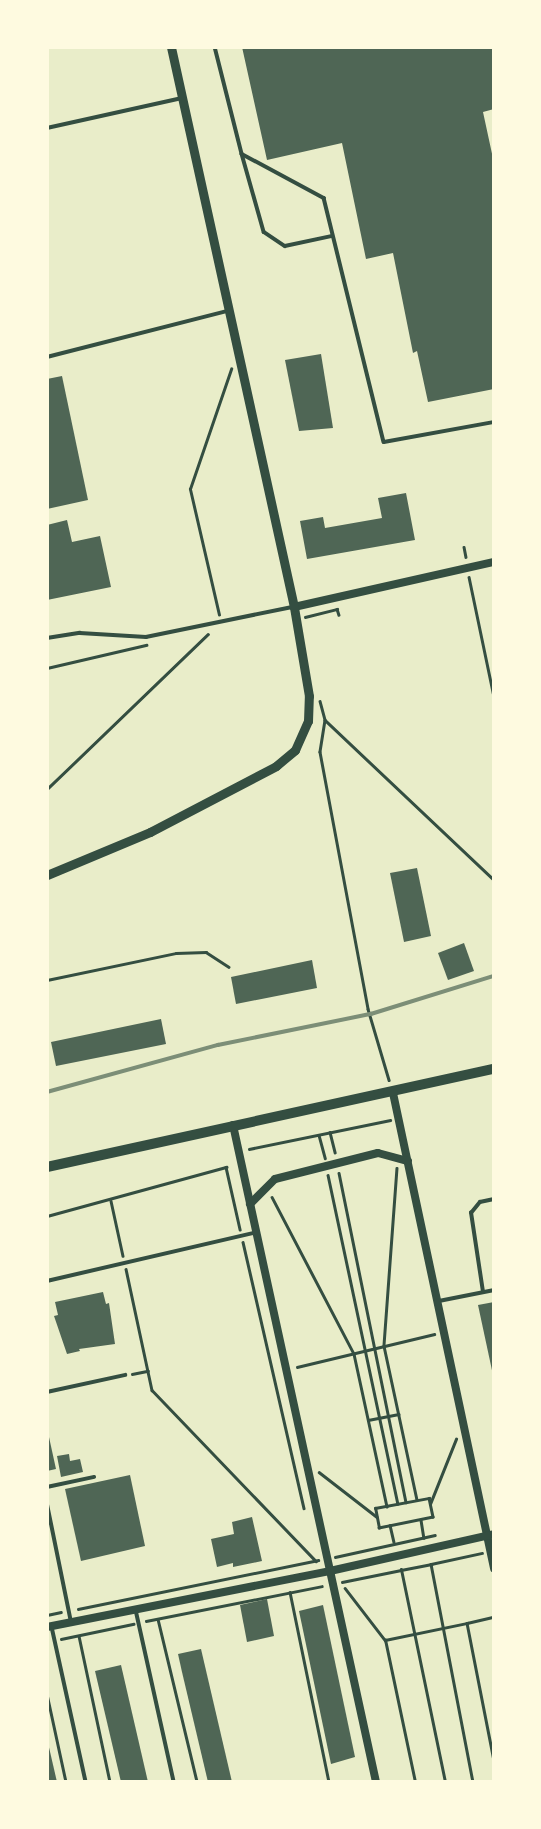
<!DOCTYPE html>
<html>
<head>
<meta charset="utf-8">
<style>
	body { margin:0 }
	#map { position:relative; width:541px; height:1829px; overflow:hidden; background:#e9edc9; font-family:"Playfair Display",serif }
	div>[style] { position:absolute }
	[style*='--x'] { left:calc(var(--x)*1px); top:calc(var(--y)*1px); width:calc(var(--w)*1px); rotate:calc(var(--a)*1deg) }
	.building>* { inset:0; background:#4f6655 }
	.path>* { height:2.5px; margin:-1.25px; padding:0 1.25px; transform-origin:1.25px; border-radius:1.25px; background:#344e41 }
	.service>* { height:3.5px; margin:-1.75px; padding:0 1.75px; transform-origin:1.75px; border-radius:1.75px; background:#344e41 }
	.tertiary>* { height:8px; margin:-4px; padding:0 4px; transform-origin:4px; border-radius:4px; background:#344e41 }
	.secondary>* { height:9px; margin:-4.5px; padding:0 4.5px; transform-origin:4.5px; border-radius:4.5px; background:#344e41 }
	.primary>* { height:10px; margin:-5px; padding:0 5px; transform-origin:5px; border-radius:5px; background:#344e41 }
	.rail>* { height:3.5px; margin:-1.75px; padding:0 1.75px; transform-origin:1.75px; border-radius:1.75px; background:#7c8e77 }
	span { translate:-50% -50%; white-space:nowrap; text-align:center; line-height:1.15; -webkit-text-stroke:5px #fefae0; paint-order:stroke }
	.frame { position:absolute; inset:0; border:49px solid #fefae0; pointer-events:none }
</style>
</head>
<body>
<div id="map">
	<div class="building">
		<i style="clip-path:polygon(242px 47px,494px 47px,494px 109px,483px 112px,494px 163px,494px 389px,428px 402px,417px 351px,413px 353px,393px 253px,366px 259px,342px 143px,267px 160px)"></i>
		<i style="clip-path:polygon(321px 354px,333px 428px,299px 431px,285px 360px)"></i>
		<i style="clip-path:polygon(62px 376px,88px 500px,47px 509px,47px 379px)"></i>
		<i style="clip-path:polygon(406px 493px,415px 540px,307px 559px,300px 521px,323px 517px,325px 528px,382px 518px,378px 498px)"></i>
		<i style="clip-path:polygon(67px 520px,72px 542px,100px 536px,111px 587px,47px 600px,47px 525px)"></i>
		<i style="clip-path:polygon(417px 868px,431px 936px,404px 942px,390px 873px)"></i>
		<i style="clip-path:polygon(464px 943px,474px 971px,448px 980px,438px 953px)"></i>
		<i style="clip-path:polygon(312px 960px,317px 988px,236px 1004px,231px 977px)"></i>
		<i style="clip-path:polygon(161px 1019px,166px 1044px,56px 1066px,51px 1042px)"></i>
		<i style="clip-path:polygon(103px 1292px,106px 1304px,109px 1303px,115px 1344px,79px 1349px,80px 1351px,67px 1354px,54px 1316px,58px 1315px,55px 1302px)"></i>
		<i style="clip-path:polygon(494px 1302px,494px 1374px,493px 1375px,478px 1305px)"></i>
		<i style="clip-path:polygon(47px 1428px,56px 1469px,47px 1471px)"></i>
		<i style="clip-path:polygon(69px 1454px,70px 1461px,80px 1459px,83px 1472px,61px 1477px,57px 1456px)"></i>
		<i style="clip-path:polygon(130px 1475px,145px 1546px,81px 1561px,65px 1489px)"></i>
		<i style="clip-path:polygon(252px 1517px,262px 1561px,233px 1567px,233px 1563px,217px 1567px,211px 1539px,234px 1534px,232px 1522px)"></i>
		<i style="clip-path:polygon(267px 1599px,274px 1636px,247px 1642px,240px 1605px)"></i>
		<i style="clip-path:polygon(323px 1605px,355px 1757px,331px 1764px,299px 1611px)"></i>
		<i style="clip-path:polygon(201px 1649px,232px 1782px,208px 1782px,182px 1672px,178px 1654px)"></i>
		<i style="clip-path:polygon(121px 1665px,148px 1782px,121px 1782px,95px 1671px)"></i>
		<i style="clip-path:polygon(47px 1743px,48px 1743px,57px 1782px,47px 1782px)"></i>
	</div>
	<div class="path">
		<i style="--x:464;--y:547;--w:10;--a:79"></i>
		<i style="--x:469;--y:577;--w:123;--a:78.2"></i>
		<i style="--x:219;--y:615;--w:129;--a:-103"></i>
		<i style="--x:190;--y:489;--w:127;--a:-71.1"></i>
		<i style="--x:305;--y:617;--w:33;--a:-14"></i>
		<i style="--x:337;--y:609;--w:6;--a:72"></i>
		<i style="--x:47;--y:668;--w:102;--a:-13.1"></i>
		<i style="--x:320;--y:701;--w:20;--a:75"></i>
		<i style="--x:325;--y:720;--w:233;--a:43.4"></i>
		<i style="--x:325;--y:720;--w:32;--a:99"></i>
		<i style="--x:320;--y:752;--w:261;--a:79.4"></i>
		<i style="--x:368;--y:1009;--w:74;--a:73.5"></i>
		<i style="--x:47;--y:789;--w:223;--a:-43.9"></i>
		<i style="--x:47;--y:980;--w:132;--a:-11.8"></i>
		<i style="--x:176;--y:953;--w:30;--a:-2"></i>
		<i style="--x:206;--y:952;--w:27;--a:33"></i>
		<i style="--x:330;--y:1132;--w:21;--a:76"></i>
		<i style="--x:319;--y:1135;--w:24;--a:75"></i>
		<i style="--x:249;--y:1149;--w:144;--a:-11.6"></i>
		<i style="--x:397;--y:1168;--w:178;--a:94.2"></i>
		<i style="--x:384;--y:1346;--w:157;--a:77.9"></i>
		<i style="--x:339;--y:1173;--w:336;--a:78.5"></i>
		<i style="--x:328;--y:1175;--w:336;--a:78"></i>
		<i style="--x:272;--y:1197;--w:177;--a:62.4"></i>
		<i style="--x:354;--y:1354;--w:156;--a:77.8"></i>
		<i style="--x:111;--y:1201;--w:56;--a:77.7"></i>
		<i style="--x:47;--y:1216;--w:186;--a:-15.3"></i>
		<i style="--x:226;--y:1167;--w:64;--a:77.3"></i>
		<i style="--x:243;--y:1242;--w:273;--a:77.1"></i>
		<i style="--x:126;--y:1269;--w:124;--a:77.9"></i>
		<i style="--x:152;--y:1390;--w:237;--a:46.2"></i>
		<i style="--x:297;--y:1367;--w:141;--a:-13.5"></i>
		<i style="--x:132;--y:1374;--w:16;--a:-11"></i>
		<i style="--x:368;--y:1420;--w:31;--a:-11"></i>
		<i style="--x:319;--y:1472;--w:73;--a:37.8"></i>
		<i style="--x:429;--y:1498;--w:19;--a:78"></i>
		<i style="--x:433;--y:1517;--w:55;--a:168.5"></i>
		<i style="--x:379;--y:1528;--w:20;--a:-101"></i>
		<i style="--x:375;--y:1508;--w:55;--a:-10.5"></i>
		<i style="--x:430;--y:1504;--w:70;--a:-68.2"></i>
		<i style="--x:421;--y:1520;--w:18;--a:81"></i>
		<i style="--x:390;--y:1525;--w:17;--a:77"></i>
		<i style="--x:335;--y:1557;--w:102;--a:-12.4"></i>
		<i style="--x:431;--y:1564;--w:52;--a:-12.2"></i>
		<i style="--x:342;--y:1582;--w:60;--a:-11.5"></i>
		<i style="--x:345;--y:1588;--w:66;--a:52.4"></i>
		<i style="--x:290;--y:1592;--w:194;--a:78.4"></i>
		<i style="--x:78;--y:1609;--w:245;--a:-11.5"></i>
		<i style="--x:47;--y:1615;--w:14;--a:-12"></i>
		<i style="--x:158;--y:1619;--w:168;--a:76.5"></i>
		<i style="--x:146;--y:1621;--w:179;--a:-11.2"></i>
		<i style="--x:467;--y:1623;--w:28;--a:-13"></i>
		<i style="--x:79;--y:1636;--w:149;--a:78"></i>
		<i style="--x:61;--y:1639;--w:74;--a:-11.8"></i>
		<i style="--x:47;--y:1694;--w:90;--a:77.8"></i>
		<i style="--x:415;--y:1782;--w:145;--a:-101.9"></i>
		<i style="--x:385;--y:1640;--w:84;--a:-11.7"></i>
		<i style="--x:467;--y:1623;--w:141;--a:78.9"></i>
		<i style="--x:445;--y:1782;--w:217;--a:-101.7"></i>
		<i style="--x:401;--y:1570;--w:31;--a:-11"></i>
		<i style="--x:431;--y:1564;--w:222;--a:79.1"></i>
	</div>
	<div class="service">
		<i style="--x:215;--y:47;--w:110;--a:75.8"></i>
		<i style="--x:242;--y:154;--w:93;--a:28.2"></i>
		<i style="--x:324;--y:198;--w:251;--a:76.2"></i>
		<i style="--x:384;--y:442;--w:112;--a:-10.3"></i>
		<i style="--x:47;--y:128;--w:138;--a:-12.5"></i>
		<i style="--x:242;--y:154;--w:81;--a:74.2"></i>
		<i style="--x:264;--y:232;--w:25;--a:34"></i>
		<i style="--x:285;--y:246;--w:48;--a:-12"></i>
		<i style="--x:47;--y:357;--w:187;--a:-14.3"></i>
		<i style="--x:47;--y:638;--w:33;--a:-9"></i>
		<i style="--x:80;--y:633;--w:66;--a:3.5"></i>
		<i style="--x:146;--y:637;--w:149;--a:-11.6"></i>
		<i style="--x:47;--y:1281;--w:212;--a:-13.1"></i>
		<i style="--x:483;--y:1292;--w:80;--a:-98.6"></i>
		<i style="--x:471;--y:1213;--w:14;--a:-51"></i>
		<i style="--x:480;--y:1202;--w:14;--a:-12"></i>
		<i style="--x:439;--y:1301;--w:56;--a:-11.3"></i>
		<i style="--x:47;--y:1392;--w:80;--a:-12.3"></i>
		<i style="--x:47;--y:1487;--w:48;--a:-12"></i>
		<i style="--x:47;--y:1502;--w:120;--a:78.5"></i>
		<i style="--x:136;--y:1610;--w:176;--a:77.5"></i>
		<i style="--x:52;--y:1627;--w:159;--a:77.6"></i>
	</div>
	<div class="tertiary">
		<i style="--x:294;--y:607;--w:205;--a:-12.7"></i>
		<i style="--x:393;--y:1093;--w:486;--a:78"></i>
		<i style="--x:233;--y:1125;--w:672;--a:77.72"></i>
		<i style="--x:250;--y:1204;--w:35;--a:-45"></i>
		<i style="--x:275;--y:1179;--w:106;--a:-14.2"></i>
		<i style="--x:378;--y:1153;--w:31;--a:15"></i>
		<i style="--x:47;--y:1627;--w:288;--a:-11.2"></i>
		<i style="--x:330;--y:1571;--w:168;--a:-12.7"></i>
	</div>
	<div class="secondary">
		<i style="--x:47;--y:875;--w:112;--a:-22.7"></i>
		<i style="--x:150;--y:832;--w:142;--a:-27.6"></i>
		<i style="--x:276;--y:766;--w:25;--a:-40"></i>
		<i style="--x:295;--y:750;--w:32;--a:-66"></i>
		<i style="--x:308;--y:721;--w:25;--a:-88"></i>
		<i style="--x:309;--y:696;--w:90;--a:-99.6"></i>
		<i style="--x:294;--y:607;--w:573;--a:-102.39"></i>
	</div>
	<div class="primary">
		<i style="--x:47;--y:1167;--w:458;--a:-12.4"></i>
	</div>
	<div class="rail">
		<i style="--x:47;--y:1092;--w:177;--a:-15.4"></i>
		<i style="--x:218;--y:1045;--w:156;--a:-11.5"></i>
		<i style="--x:371;--y:1014;--w:129;--a:-17.2"></i>
	</div>
	<div class="frame"></div>
</div>
</body>
</html>
